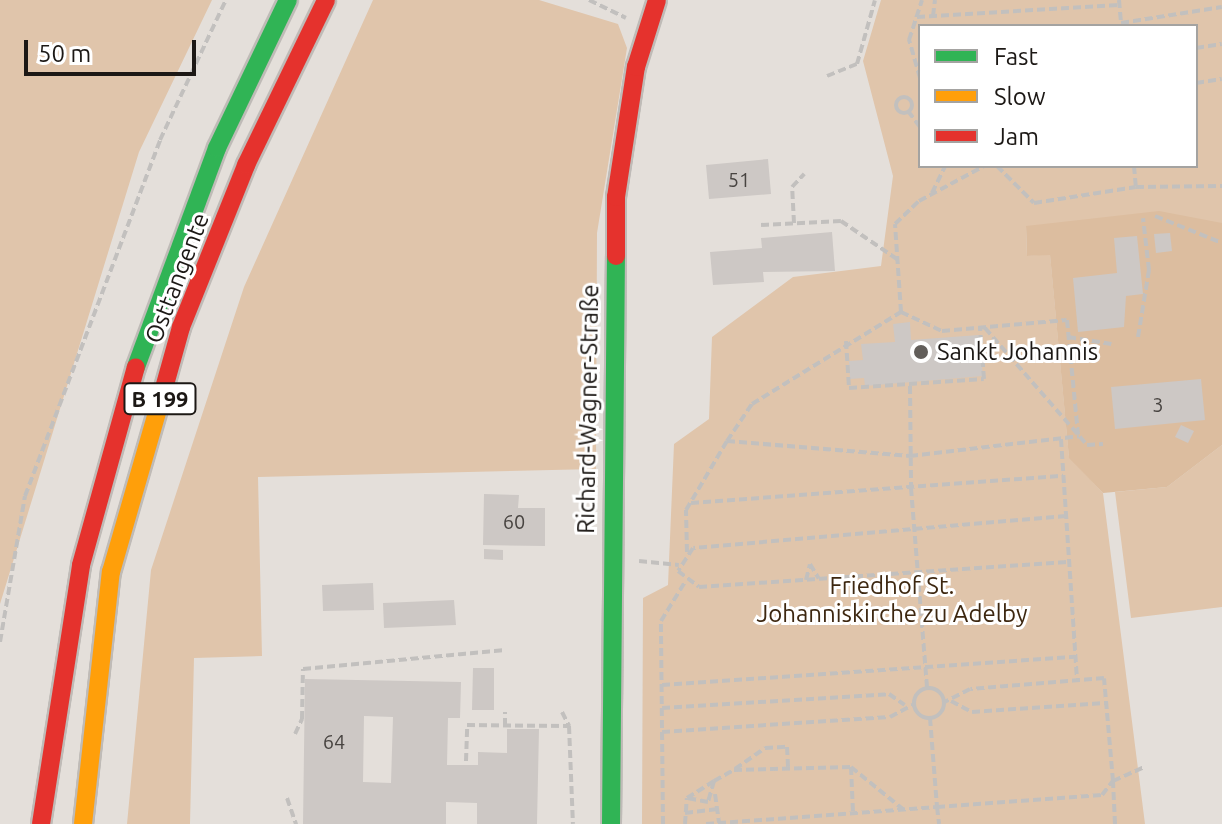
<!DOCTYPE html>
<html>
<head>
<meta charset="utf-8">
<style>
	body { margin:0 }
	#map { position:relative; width:1222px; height:824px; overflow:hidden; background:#e4dfda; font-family:Ubuntu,sans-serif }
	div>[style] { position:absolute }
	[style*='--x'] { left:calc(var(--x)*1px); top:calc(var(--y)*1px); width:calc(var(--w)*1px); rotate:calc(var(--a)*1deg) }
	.green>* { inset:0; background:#e0c5ab }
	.forest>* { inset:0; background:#dcbd9f }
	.building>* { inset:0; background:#cdc8c5 }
	.path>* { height:4px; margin-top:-2px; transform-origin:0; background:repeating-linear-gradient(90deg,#c2c0be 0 8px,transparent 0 12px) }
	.path>.ring { margin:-2px; padding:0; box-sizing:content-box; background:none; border:4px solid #c2c0be; border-radius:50% }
	.roads { filter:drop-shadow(2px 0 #bfbbb7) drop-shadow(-2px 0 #bfbbb7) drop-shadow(0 2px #bfbbb7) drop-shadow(0 -2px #bfbbb7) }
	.fast>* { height:18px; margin:-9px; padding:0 9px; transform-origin:9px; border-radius:9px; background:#30b455 }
	.slow>* { height:18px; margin:-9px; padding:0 9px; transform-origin:9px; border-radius:9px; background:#ff9f0a }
	.jam>* { height:18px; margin:-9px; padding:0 9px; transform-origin:9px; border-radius:9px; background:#e5322d }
	.dots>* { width:22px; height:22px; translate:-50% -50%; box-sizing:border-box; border:4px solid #fff; border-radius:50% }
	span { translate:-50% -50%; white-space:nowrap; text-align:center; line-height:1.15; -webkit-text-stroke:6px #fff; paint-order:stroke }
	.number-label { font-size:20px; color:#484441 }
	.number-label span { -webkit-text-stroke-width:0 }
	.shield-label span { padding:2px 6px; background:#fff; border:2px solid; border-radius:6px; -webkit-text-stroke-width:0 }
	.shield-label { font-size:22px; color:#1c1815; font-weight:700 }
	.street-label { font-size:24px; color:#1c1815 }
	.poi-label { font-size:24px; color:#1c1815 }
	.left { translate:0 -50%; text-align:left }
	.park-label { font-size:24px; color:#3d2710 }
	.legend { position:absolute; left:918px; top:24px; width:280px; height:144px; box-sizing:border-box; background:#fff; border:2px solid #a4a3a1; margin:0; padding:10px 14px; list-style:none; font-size:24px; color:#1c1815 }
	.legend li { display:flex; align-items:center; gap:16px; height:40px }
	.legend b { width:40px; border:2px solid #a4a3a1 }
	.scale { position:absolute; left:24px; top:40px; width:172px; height:36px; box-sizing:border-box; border:4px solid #1c1815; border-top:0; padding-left:10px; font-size:24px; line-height:28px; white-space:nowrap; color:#1c1815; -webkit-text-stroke:6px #fff; paint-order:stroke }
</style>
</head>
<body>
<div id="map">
	<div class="green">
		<i style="clip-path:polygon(0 0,212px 0,139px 152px,0 604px)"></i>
		<i style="clip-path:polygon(373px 0,539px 0,618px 24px,627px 48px,597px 233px,596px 469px,258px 477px,262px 656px,194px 658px,190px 824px,127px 824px,151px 570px,244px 287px)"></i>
		<i style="clip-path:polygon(evenodd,881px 0,1222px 0,1222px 223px,1026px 227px,1027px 256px,1050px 254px,1069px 457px,1103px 493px,1145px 824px,642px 824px,643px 598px,668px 585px,674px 444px,709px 419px,712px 337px,793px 277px,881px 266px,893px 176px,863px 61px,881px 0,920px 26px,1196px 26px,1196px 166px,920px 166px,920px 26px)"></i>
		<i style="clip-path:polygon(1222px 445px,1222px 607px,1131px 618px,1115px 492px,1167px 487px)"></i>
	</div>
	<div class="forest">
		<i style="clip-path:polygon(1159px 211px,1222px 223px,1222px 445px,1167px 487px,1103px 493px,1069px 458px,1050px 255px,1027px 256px,1026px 226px)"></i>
	</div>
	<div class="building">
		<i style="clip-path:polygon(768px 159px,771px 194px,709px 199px,706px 165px)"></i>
		<i style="clip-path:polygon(832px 232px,835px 271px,763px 272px,764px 282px,713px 285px,710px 252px,762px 248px,761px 238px)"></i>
		<i style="clip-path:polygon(1170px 233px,1172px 251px,1156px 253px,1154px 234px)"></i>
		<i style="clip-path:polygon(1137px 236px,1143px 294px,1126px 296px,1124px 327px,1078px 332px,1073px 278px,1117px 273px,1114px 238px)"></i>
		<i style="clip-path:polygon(910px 322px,911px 340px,979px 335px,983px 376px,865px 386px,864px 378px,850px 379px,849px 361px,863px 360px,861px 344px,895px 342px,893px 324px)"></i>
		<i style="clip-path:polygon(1201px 379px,1205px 420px,1115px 429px,1111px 387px)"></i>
		<i style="clip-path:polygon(1181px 425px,1194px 431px,1188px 443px,1175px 437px)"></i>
		<i style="clip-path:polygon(484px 494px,519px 495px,518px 508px,545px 508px,545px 546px,483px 545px)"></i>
		<i style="clip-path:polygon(484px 549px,503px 550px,503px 560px,484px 559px)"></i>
		<i style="clip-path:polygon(373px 583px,374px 610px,323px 611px,322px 585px)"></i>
		<i style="clip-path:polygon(454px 600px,456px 625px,384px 628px,383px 603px)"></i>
		<i style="clip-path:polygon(473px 668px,494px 668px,494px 710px,472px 710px)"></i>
		<i style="clip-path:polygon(evenodd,305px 679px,461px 682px,460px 718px,448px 718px,447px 765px,478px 765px,478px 752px,507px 753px,507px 729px,539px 729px,537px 824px,477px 824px,477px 803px,446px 802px,446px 824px,303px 824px,305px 679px,364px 716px,393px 717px,391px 783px,363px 782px,364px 716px)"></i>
	</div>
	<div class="path">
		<i style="--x:589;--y:0;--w:41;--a:25.9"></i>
		<i style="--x:1119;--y:0;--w:24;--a:85"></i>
		<i style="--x:933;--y:16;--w:16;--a:-83"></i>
		<i style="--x:917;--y:17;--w:202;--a:-3.4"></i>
		<i style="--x:1121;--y:23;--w:102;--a:-9"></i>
		<i style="--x:1196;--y:48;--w:26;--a:-9"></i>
		<i style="--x:827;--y:76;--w:32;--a:-22"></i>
		<i style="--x:857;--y:64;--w:66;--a:-74.3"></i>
		<i style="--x:920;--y:78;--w:40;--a:-106"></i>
		<i style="--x:909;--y:40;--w:42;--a:-72"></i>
		<i style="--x:1196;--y:83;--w:26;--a:-9"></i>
		<i class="ring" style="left:896px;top:97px;width:12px;height:12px"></i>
		<i style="--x:908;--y:111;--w:20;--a:53"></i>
		<i style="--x:997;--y:166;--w:52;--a:45"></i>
		<i style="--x:1034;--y:203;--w:103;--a:-8.9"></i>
		<i style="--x:1136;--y:187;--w:86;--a:-0.7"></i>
		<i style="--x:1134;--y:166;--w:21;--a:85"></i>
		<i style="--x:932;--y:193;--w:30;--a:-64"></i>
		<i style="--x:1155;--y:216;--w:72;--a:21.9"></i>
		<i style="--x:794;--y:223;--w:36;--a:-93"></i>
		<i style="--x:792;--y:187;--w:18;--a:-47"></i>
		<i style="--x:761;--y:225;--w:80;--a:-2.9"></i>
		<i style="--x:841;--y:221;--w:68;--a:34.2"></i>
		<i style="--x:901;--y:312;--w:45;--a:24.9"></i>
		<i style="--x:942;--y:331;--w:125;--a:-5"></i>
		<i style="--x:1067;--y:320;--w:115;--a:84.5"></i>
		<i style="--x:985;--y:328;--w:155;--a:48.9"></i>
		<i style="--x:1087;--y:445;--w:16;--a:-4"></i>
		<i style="--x:1068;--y:337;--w:44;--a:9.2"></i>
		<i style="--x:1138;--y:337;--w:68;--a:-80.7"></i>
		<i style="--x:1149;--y:270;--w:52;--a:-96.6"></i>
		<i style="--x:846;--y:341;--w:47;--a:86.3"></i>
		<i style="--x:849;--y:388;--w:135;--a:-3.8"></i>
		<i style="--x:984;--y:379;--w:51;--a:-94.5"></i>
		<i style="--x:910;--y:386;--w:102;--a:89.4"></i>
		<i style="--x:911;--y:488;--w:200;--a:85.4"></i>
		<i style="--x:1061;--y:439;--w:242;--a:86.2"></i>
		<i style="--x:727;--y:441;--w:45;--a:-56"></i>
		<i style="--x:752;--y:404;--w:175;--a:-31.7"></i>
		<i style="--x:901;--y:312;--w:88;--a:-93.9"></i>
		<i style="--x:895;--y:224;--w:33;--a:-44"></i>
		<i style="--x:919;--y:201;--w:74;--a:-28.3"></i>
		<i style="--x:691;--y:503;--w:373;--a:-4.2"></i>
		<i style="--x:1066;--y:516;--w:374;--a:175.1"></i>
		<i style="--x:693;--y:548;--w:27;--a:123"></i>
		<i style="--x:678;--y:571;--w:26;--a:37"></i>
		<i style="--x:699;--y:587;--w:369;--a:-3.9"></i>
		<i style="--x:687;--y:552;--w:42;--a:-91.4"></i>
		<i style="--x:686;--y:510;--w:80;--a:-59.3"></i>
		<i style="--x:727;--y:441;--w:184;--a:4.7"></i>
		<i style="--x:910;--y:456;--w:170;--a:-6.7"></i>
		<i style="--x:639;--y:561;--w:40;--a:5.7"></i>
		<i style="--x:806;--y:580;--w:16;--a:-76"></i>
		<i style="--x:810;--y:564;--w:17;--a:59"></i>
		<i style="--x:0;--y:642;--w:148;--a:-80.3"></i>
		<i style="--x:25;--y:496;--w:381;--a:-69.2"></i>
		<i style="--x:160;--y:140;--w:155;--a:-64.8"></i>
		<i style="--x:662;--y:685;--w:414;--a:-3.9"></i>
		<i class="ring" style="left:914px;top:688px;width:26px;height:26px"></i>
		<i style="--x:951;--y:701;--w:24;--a:28"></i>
		<i style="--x:972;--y:712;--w:133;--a:-3.9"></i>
		<i style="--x:662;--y:708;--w:227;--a:-3.5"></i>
		<i style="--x:889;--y:694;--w:19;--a:35"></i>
		<i style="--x:562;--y:712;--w:16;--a:63"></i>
		<i style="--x:930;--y:718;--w:89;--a:85.5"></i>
		<i style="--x:937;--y:807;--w:165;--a:-4.2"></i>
		<i style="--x:1102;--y:795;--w:18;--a:-52"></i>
		<i style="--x:1113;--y:781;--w:103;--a:-95"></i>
		<i style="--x:1104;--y:678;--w:134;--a:175.3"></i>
		<i style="--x:970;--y:689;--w:28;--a:153"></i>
		<i style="--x:505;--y:726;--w:14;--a:-90"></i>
		<i style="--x:662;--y:732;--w:228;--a:-3.8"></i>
		<i style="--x:890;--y:717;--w:27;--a:-28"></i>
		<i style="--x:295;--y:734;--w:17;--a:-65"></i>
		<i style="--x:302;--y:719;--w:50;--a:-88.9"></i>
		<i style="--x:303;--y:669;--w:203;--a:-5.4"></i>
		<i style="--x:466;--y:761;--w:36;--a:-88"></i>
		<i style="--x:467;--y:725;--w:102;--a:0.6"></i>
		<i style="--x:569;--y:726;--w:98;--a:87.7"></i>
		<i style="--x:851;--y:767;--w:68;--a:39.1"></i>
		<i style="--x:735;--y:769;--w:37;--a:-35"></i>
		<i style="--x:765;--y:748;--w:22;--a:-3"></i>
		<i style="--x:787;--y:747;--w:20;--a:87"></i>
		<i style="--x:714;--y:781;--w:22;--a:106"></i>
		<i style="--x:708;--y:802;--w:21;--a:-169"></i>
		<i style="--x:687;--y:798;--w:32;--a:-32"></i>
		<i style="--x:714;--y:781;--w:23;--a:-29"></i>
		<i style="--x:734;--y:770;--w:117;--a:-1.5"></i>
		<i style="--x:851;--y:767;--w:46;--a:87.5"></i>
		<i style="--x:715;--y:794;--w:29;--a:82"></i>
		<i style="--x:287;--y:798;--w:28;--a:71"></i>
		<i style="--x:685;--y:813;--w:33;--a:-7"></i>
		<i style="--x:663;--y:824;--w:203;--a:-90.6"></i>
		<i style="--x:661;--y:621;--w:46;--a:-58.4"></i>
		<i style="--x:685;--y:824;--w:26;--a:-86"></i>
		<i style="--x:706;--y:824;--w:232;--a:-4.2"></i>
		<i style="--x:937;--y:807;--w:17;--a:83"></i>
		<i style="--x:1115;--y:824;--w:43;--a:-92.7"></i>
		<i style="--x:1113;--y:781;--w:34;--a:-24"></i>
	</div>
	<div class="roads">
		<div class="fast">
			<i style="--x:136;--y:367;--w:233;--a:-69.7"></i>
			<i style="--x:217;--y:148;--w:164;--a:-64.4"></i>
			<i style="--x:611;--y:824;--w:568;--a:-89.5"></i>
		</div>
		<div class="slow">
			<i style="--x:83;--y:824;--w:254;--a:-83.7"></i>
			<i style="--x:111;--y:572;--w:173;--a:-73.9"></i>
		</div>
		<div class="jam">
			<i style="--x:616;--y:256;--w:59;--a:-90"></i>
			<i style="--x:616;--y:197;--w:132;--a:-81.3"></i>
			<i style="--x:636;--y:67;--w:70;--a:-72.6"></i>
			<i style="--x:159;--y:406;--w:82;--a:-74.4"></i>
			<i style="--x:181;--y:327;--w:175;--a:-68.1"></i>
			<i style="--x:246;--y:165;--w:183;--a:-64.1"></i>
			<i style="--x:41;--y:824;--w:262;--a:-81.2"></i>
			<i style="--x:81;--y:565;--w:205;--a:-74.5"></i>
		</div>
	</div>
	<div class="dots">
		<i style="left:921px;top:352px;background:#625e5a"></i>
	</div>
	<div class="number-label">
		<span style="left:739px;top:179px">51</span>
		<span style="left:1158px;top:404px">3</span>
		<span style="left:514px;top:521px">60</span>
		<span style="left:334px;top:741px">64</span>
	</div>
	<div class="shield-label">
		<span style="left:160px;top:399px">B 199</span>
	</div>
	<div class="street-label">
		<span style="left:177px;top:278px;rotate:-69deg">Osttangente</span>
		<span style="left:588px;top:409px;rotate:-89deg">Richard-Wagner-Straße</span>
	</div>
	<div class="poi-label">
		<span class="left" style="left:937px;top:352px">Sankt Johannis</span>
	</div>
	<div class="park-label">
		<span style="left:892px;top:600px">Friedhof St.<br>Johanniskirche zu Adelby</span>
	</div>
	<ul class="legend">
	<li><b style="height:10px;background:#30b455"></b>Fast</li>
	<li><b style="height:10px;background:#ff9f0a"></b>Slow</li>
	<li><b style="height:10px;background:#e5322d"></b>Jam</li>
	</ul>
	<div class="scale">50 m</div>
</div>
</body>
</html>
